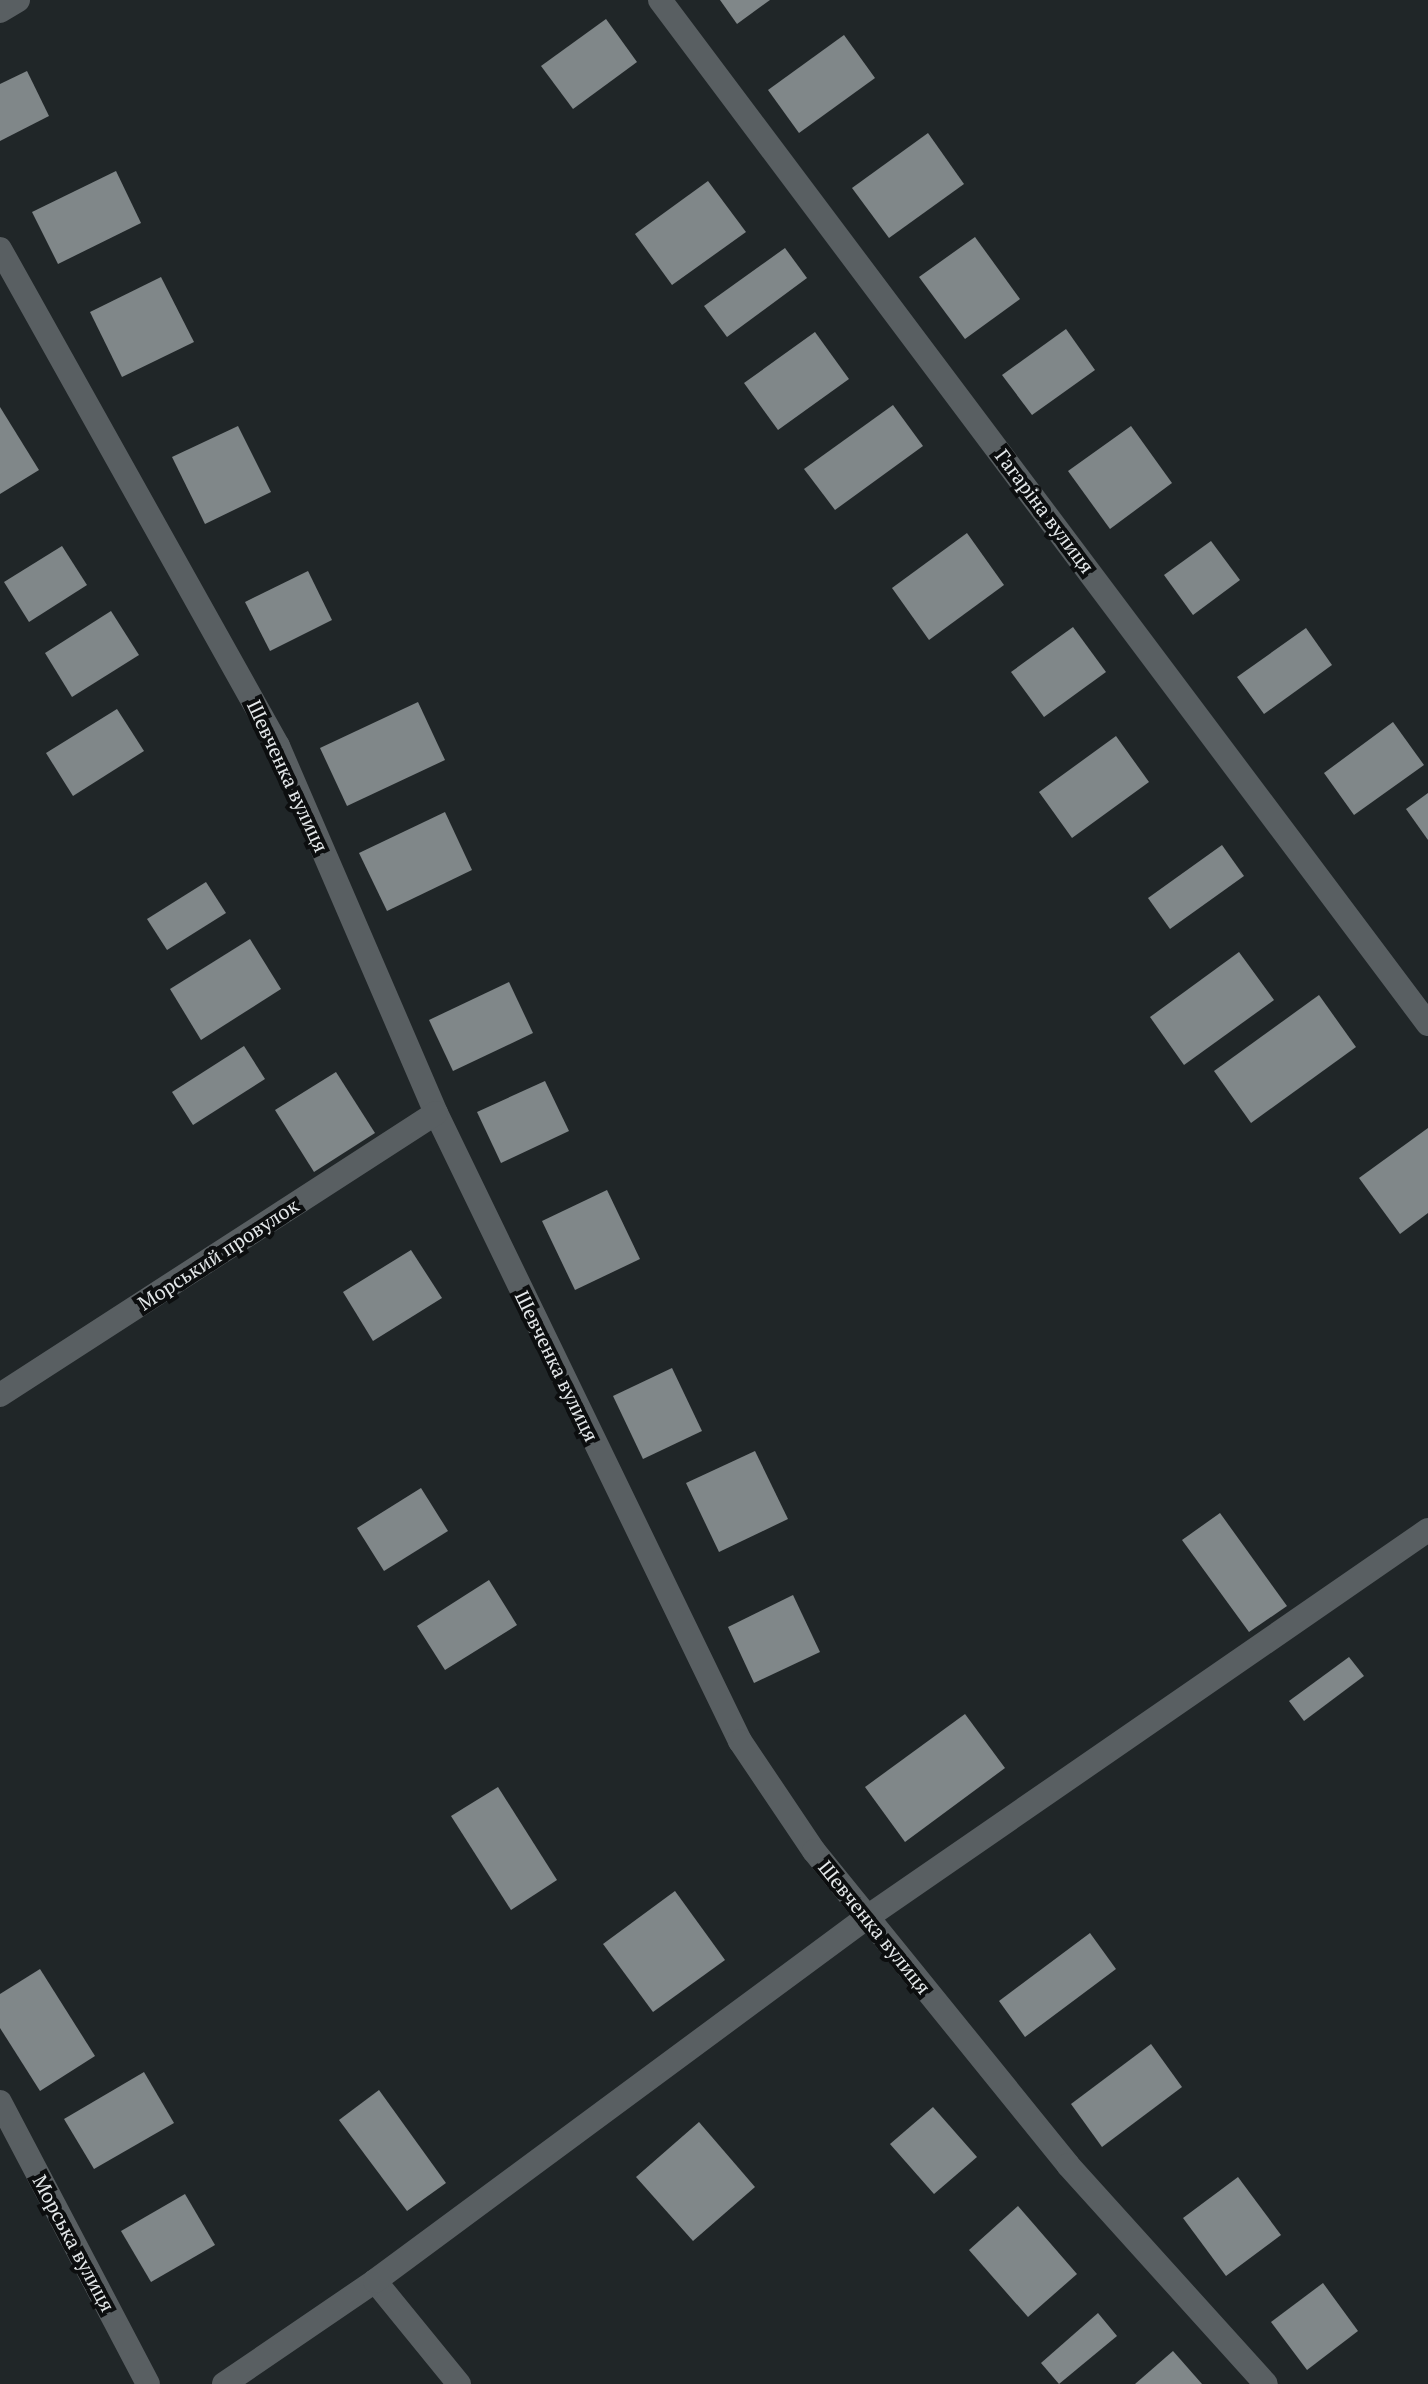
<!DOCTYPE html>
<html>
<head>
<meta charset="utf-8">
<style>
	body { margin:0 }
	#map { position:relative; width:1428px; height:2384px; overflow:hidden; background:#202628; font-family:"PT Serif",serif }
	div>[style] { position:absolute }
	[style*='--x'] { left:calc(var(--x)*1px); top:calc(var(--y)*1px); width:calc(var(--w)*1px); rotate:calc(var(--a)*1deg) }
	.building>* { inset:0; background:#808789 }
	.minor>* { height:24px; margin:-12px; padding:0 12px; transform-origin:12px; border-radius:12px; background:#595f62 }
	span { translate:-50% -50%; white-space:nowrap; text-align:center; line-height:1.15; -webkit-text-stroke:8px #0c0e0f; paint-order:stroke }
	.street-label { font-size:20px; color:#e4e8ea }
</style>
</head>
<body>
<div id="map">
	<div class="building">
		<i style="clip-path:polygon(720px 0,770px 0,737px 24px)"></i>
		<i style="clip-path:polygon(606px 19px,637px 62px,573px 109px,541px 66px)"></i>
		<i style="clip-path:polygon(844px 35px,875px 78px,799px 133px,768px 90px)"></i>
		<i style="clip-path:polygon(27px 71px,49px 116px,0 141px,0 84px)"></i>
		<i style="clip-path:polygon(928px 133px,964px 184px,889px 238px,852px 188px)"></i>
		<i style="clip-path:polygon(116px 171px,141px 223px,58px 264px,32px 212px)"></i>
		<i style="clip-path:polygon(708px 181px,746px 232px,672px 285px,635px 234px)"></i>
		<i style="clip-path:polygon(975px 237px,1020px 299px,965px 339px,919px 277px)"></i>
		<i style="clip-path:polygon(785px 248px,807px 278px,727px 337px,704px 306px)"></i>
		<i style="clip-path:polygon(161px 277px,194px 342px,122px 377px,90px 312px)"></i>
		<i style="clip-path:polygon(1066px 329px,1095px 370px,1032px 415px,1002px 375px)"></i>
		<i style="clip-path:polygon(815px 332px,849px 379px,778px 430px,744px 383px)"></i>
		<i style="clip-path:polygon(893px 405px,923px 446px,835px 510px,804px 469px)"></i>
		<i style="clip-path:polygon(0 407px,39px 470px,0 494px)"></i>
		<i style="clip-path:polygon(238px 426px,271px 492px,205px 524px,172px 457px)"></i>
		<i style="clip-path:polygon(1131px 426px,1172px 483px,1110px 529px,1068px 471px)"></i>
		<i style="clip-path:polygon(967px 533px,1004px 585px,929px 640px,892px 588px)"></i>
		<i style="clip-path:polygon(1211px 541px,1240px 580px,1193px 615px,1164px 575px)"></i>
		<i style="clip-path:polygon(62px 546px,87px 585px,29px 622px,4px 582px)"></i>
		<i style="clip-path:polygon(308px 571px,332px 620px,270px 651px,245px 602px)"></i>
		<i style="clip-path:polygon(111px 611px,139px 655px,72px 697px,45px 653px)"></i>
		<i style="clip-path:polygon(1073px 627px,1106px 672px,1044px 717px,1011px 672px)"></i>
		<i style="clip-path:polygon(1306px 628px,1332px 665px,1264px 714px,1237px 677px)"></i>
		<i style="clip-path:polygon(418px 702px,445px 760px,347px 806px,320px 748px)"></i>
		<i style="clip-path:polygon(117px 709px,144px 751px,73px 796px,46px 753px)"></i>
		<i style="clip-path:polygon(1393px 722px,1424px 765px,1354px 815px,1324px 773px)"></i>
		<i style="clip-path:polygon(1116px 736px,1149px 782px,1072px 838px,1039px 792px)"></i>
		<i style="clip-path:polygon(1428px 793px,1428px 840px,1406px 809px)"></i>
		<i style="clip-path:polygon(445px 812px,472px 870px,387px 911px,359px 853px)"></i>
		<i style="clip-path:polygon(1222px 845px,1244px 876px,1170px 929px,1148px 898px)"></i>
		<i style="clip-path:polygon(206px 882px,226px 913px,167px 950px,147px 919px)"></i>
		<i style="clip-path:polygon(250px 939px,281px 989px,201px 1040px,170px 989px)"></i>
		<i style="clip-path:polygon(1239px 952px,1274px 1000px,1184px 1065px,1150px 1017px)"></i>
		<i style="clip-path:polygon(509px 982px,533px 1033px,453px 1071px,429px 1020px)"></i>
		<i style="clip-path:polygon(1319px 995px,1356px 1047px,1251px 1123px,1214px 1071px)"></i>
		<i style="clip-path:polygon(244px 1046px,265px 1079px,193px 1125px,172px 1092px)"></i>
		<i style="clip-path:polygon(336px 1072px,375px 1133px,314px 1172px,275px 1110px)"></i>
		<i style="clip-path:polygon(545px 1081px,569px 1131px,501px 1163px,477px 1112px)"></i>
		<i style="clip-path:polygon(1428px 1128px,1428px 1213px,1400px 1234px,1359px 1178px)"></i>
		<i style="clip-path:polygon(607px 1190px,640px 1259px,575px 1290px,542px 1221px)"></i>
		<i style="clip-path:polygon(411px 1250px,442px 1298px,373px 1341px,343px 1292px)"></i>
		<i style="clip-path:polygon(672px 1368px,702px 1431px,643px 1459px,613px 1396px)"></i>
		<i style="clip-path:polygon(755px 1451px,788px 1519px,719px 1552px,686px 1483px)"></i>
		<i style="clip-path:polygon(421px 1488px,448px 1531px,384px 1571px,357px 1528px)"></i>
		<i style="clip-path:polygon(1220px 1513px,1287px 1606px,1249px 1632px,1182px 1540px)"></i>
		<i style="clip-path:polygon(489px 1580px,517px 1625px,445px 1670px,417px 1626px)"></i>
		<i style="clip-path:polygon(793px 1595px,820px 1652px,754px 1683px,728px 1627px)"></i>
		<i style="clip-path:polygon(1349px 1657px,1364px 1676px,1304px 1721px,1289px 1701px)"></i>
		<i style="clip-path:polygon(965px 1714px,1005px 1768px,905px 1842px,865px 1787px)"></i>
		<i style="clip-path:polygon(498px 1787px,557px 1880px,511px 1910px,451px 1816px)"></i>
		<i style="clip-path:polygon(675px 1891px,725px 1960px,653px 2012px,603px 1944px)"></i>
		<i style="clip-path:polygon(1090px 1933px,1116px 1969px,1025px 2037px,999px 2001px)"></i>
		<i style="clip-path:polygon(40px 1969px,95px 2056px,40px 2091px,0 2028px,0 1994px)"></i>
		<i style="clip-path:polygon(1151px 2044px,1182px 2087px,1102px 2147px,1071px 2104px)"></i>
		<i style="clip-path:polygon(144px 2072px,174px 2123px,94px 2169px,64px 2119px)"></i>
		<i style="clip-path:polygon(379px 2090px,446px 2183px,407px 2211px,339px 2120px)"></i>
		<i style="clip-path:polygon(933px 2107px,977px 2157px,934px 2194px,890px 2144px)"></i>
		<i style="clip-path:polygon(699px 2122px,755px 2187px,693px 2241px,636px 2177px)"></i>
		<i style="clip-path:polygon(1238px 2177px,1281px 2235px,1226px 2276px,1183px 2218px)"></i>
		<i style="clip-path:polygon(185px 2194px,215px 2245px,151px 2282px,121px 2231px)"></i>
		<i style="clip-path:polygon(1018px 2206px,1077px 2274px,1028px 2317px,969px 2250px)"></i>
		<i style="clip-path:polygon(1323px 2283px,1358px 2331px,1307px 2370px,1271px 2322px)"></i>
		<i style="clip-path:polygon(1098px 2313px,1117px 2336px,1059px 2384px,1041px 2363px)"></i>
		<i style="clip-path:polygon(1173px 2351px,1202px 2384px,1135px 2384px)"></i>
	</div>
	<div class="minor">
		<i style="--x:660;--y:0;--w:1280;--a:53.13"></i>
		<i style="--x:0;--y:11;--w:21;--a:-31"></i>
		<i style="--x:0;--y:249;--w:569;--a:60.78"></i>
		<i style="--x:278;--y:746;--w:400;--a:66.7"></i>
		<i style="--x:436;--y:1113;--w:698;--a:64.17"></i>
		<i style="--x:740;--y:1741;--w:133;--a:56.1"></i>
		<i style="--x:814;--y:1851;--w:404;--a:51"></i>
		<i style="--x:1068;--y:2165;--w:295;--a:47.9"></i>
		<i style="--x:0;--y:1395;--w:519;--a:-32.89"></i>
		<i style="--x:0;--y:2102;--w:318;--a:62.3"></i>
		<i style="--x:375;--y:2281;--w:133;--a:50.8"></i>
		<i style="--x:224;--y:2384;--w:183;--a:-34.3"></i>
		<i style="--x:375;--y:2281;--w:611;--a:-36.48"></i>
		<i style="--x:866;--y:1918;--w:683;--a:-34.62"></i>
	</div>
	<div class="street-label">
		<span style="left:1045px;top:511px;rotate:53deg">Гагаріна вулиця</span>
		<span style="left:288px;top:776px;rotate:65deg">Шевченка вулиця</span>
		<span style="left:218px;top:1254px;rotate:-33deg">Морський провулок</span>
		<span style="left:557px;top:1366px;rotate:64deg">Шевченка вулиця</span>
		<span style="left:875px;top:1927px;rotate:51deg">Шевченка вулиця</span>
		<span style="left:74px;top:2243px;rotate:62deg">Морська вулиця</span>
	</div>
</div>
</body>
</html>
